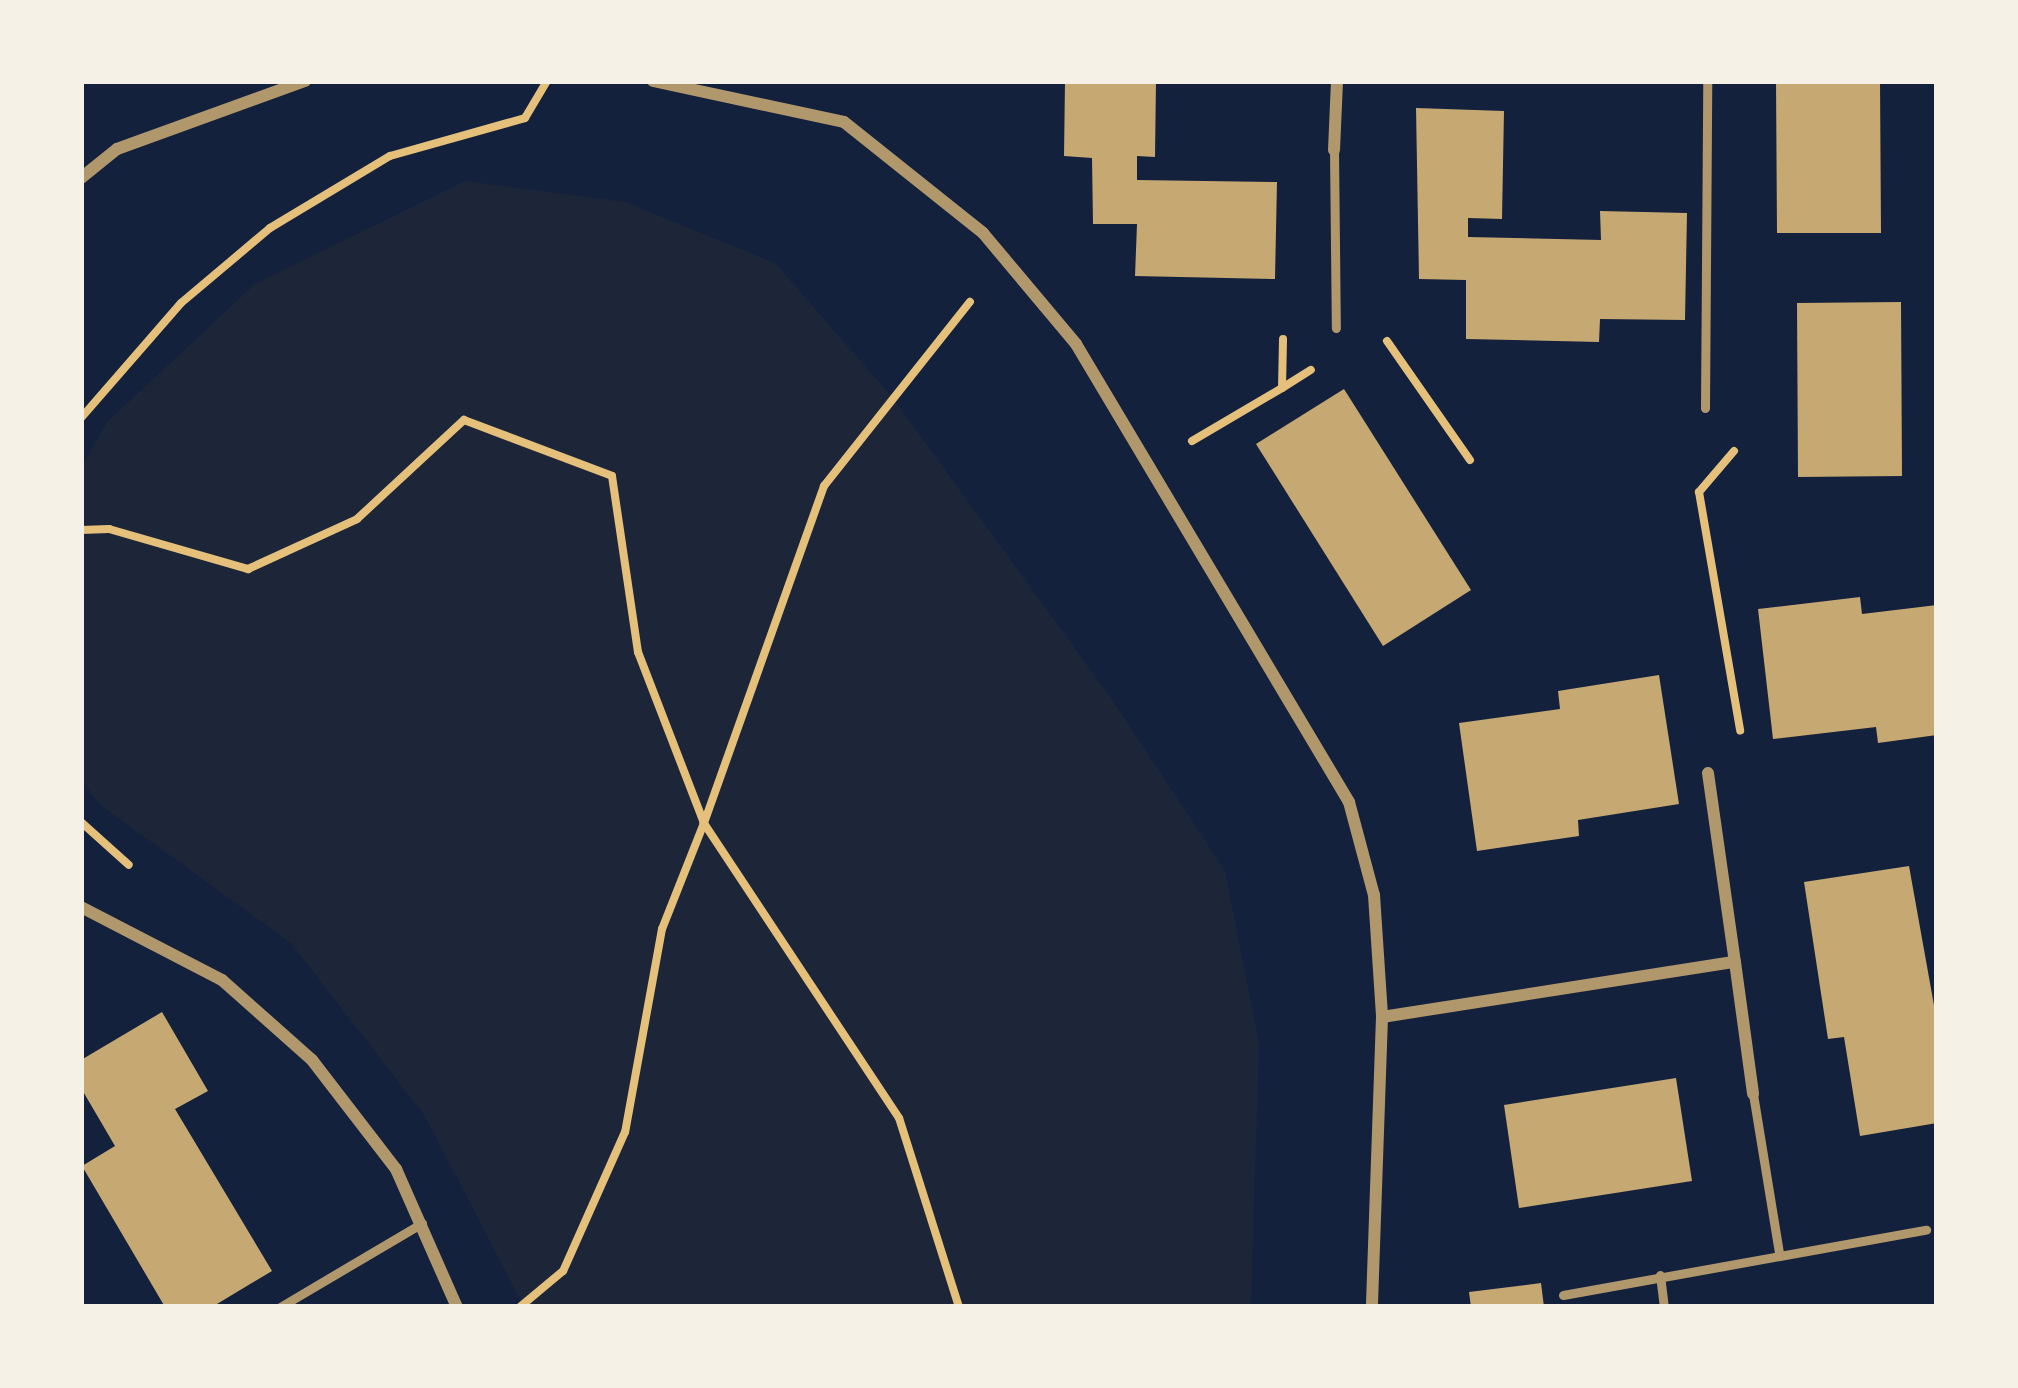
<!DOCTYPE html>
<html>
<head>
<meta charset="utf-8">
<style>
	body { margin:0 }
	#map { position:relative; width:2018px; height:1388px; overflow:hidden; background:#14213d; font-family:Rubik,sans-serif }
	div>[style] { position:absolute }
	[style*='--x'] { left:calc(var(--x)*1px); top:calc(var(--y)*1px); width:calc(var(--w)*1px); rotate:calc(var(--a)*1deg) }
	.green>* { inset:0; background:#1d2539 }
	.building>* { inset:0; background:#c6a872 }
	.path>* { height:8px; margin:-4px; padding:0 4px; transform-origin:4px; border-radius:4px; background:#e5c07b }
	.service>* { height:9px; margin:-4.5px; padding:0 4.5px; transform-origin:4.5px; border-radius:4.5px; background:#b1986c }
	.minor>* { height:12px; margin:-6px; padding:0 6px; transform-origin:6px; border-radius:6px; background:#b1986c }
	span { translate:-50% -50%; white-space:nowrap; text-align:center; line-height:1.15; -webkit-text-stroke:10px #f6f1e7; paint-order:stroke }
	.frame { position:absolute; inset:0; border:84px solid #f6f1e7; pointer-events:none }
</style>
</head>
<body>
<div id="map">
	<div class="green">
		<i style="clip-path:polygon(465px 181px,625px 202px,775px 263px,892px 397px,1113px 701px,1225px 871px,1259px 1043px,1251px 1307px,524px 1307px,425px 1116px,291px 943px,99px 804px,81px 780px,81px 468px,107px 422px,255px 284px)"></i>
	</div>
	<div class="building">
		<i style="clip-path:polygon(1065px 81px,1156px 81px,1155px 157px,1137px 156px,1137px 180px,1277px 182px,1275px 279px,1135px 276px,1137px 224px,1093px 224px,1092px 158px,1064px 156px)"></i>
		<i style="clip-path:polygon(1776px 81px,1880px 81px,1881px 233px,1777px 233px)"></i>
		<i style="clip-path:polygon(1416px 108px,1504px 111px,1502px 219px,1468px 218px,1468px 237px,1601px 240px,1600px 211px,1687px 213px,1685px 320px,1600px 319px,1599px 342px,1466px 339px,1466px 280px,1419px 279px)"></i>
		<i style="clip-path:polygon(1901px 302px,1902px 476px,1798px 477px,1797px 303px)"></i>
		<i style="clip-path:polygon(1344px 389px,1471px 590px,1383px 646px,1256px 444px)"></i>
		<i style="clip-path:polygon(1860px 597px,1862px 614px,1937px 605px,1937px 735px,1878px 743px,1876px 727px,1773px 739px,1758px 609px)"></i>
		<i style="clip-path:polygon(1659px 675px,1679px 804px,1578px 820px,1579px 836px,1477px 851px,1459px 723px,1560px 709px,1558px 691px)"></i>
		<i style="clip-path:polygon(1909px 866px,1937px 1022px,1937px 1123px,1860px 1136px,1844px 1037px,1828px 1039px,1804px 882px)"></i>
		<i style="clip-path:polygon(162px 1012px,208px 1091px,175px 1109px,272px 1271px,212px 1307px,165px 1307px,82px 1166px,115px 1146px,81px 1088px,81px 1060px)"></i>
		<i style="clip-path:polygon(1676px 1078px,1692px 1181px,1519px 1208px,1504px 1105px)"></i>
		<i style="clip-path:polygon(1541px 1283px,1544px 1307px,1471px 1307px,1469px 1292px)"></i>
	</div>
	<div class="path">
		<i style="--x:1387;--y:341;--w:145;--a:55.1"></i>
		<i style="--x:1282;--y:388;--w:34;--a:-32"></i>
		<i style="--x:81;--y:418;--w:152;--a:-49"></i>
		<i style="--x:181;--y:303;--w:116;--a:-40.1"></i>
		<i style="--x:270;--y:228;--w:140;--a:-31"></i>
		<i style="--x:390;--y:156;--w:140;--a:-15.7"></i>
		<i style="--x:525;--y:118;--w:43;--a:-59.3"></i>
		<i style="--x:1192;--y:441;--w:104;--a:-30.5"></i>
		<i style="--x:1282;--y:388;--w:49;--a:-88.8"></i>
		<i style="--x:1734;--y:451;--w:54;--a:130.5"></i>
		<i style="--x:1699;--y:492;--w:242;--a:80.2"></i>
		<i style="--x:81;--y:530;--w:28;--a:-2"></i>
		<i style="--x:109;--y:529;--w:145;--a:16.1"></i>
		<i style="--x:248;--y:569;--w:120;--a:-24.6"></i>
		<i style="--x:357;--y:519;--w:146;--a:-42.8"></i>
		<i style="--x:464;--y:420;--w:158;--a:20.7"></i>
		<i style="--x:612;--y:476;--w:178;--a:81.6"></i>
		<i style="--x:638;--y:652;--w:183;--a:68.9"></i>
		<i style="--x:704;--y:823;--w:114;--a:111.6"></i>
		<i style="--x:662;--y:929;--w:206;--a:100.3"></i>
		<i style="--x:625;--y:1132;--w:152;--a:114"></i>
		<i style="--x:563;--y:1271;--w:56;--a:140.1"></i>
		<i style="--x:81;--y:822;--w:64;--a:41.9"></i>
		<i style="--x:959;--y:1307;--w:198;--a:-107.6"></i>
		<i style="--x:899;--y:1118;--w:354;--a:-123.5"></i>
		<i style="--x:704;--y:823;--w:358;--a:-70.4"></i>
		<i style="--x:824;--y:486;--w:235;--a:-51.6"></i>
	</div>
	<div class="service">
		<i style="--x:1334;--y:150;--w:178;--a:89.4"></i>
		<i style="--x:1705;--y:408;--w:327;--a:-89.6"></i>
		<i style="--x:1753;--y:1094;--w:160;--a:80.7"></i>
		<i style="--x:1660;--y:1275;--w:32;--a:83"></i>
		<i style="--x:1563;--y:1295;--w:369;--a:-10.2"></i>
		<i style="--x:280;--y:1307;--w:165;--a:-30.6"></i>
	</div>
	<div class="minor">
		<i style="--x:653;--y:81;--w:195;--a:12.1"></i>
		<i style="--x:844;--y:122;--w:178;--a:38.6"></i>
		<i style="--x:983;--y:233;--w:145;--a:50"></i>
		<i style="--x:1076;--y:344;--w:533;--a:59.2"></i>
		<i style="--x:1349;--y:802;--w:96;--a:75"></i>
		<i style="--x:1374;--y:895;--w:122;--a:86.2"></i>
		<i style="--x:1382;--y:1017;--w:290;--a:92"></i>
		<i style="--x:1334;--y:150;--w:69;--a:-87.5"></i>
		<i style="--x:81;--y:178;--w:46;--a:-38.9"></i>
		<i style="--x:117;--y:149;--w:200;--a:-19.9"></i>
		<i style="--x:1708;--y:773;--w:191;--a:81.9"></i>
		<i style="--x:81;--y:907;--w:159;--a:27.4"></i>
		<i style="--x:222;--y:980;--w:120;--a:41.6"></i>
		<i style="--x:312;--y:1060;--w:138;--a:52.4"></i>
		<i style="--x:396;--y:1169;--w:151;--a:66.2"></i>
		<i style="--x:1382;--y:1017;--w:357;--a:-8.9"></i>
		<i style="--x:1735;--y:962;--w:133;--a:82.2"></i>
	</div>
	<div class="frame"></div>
</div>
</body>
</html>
